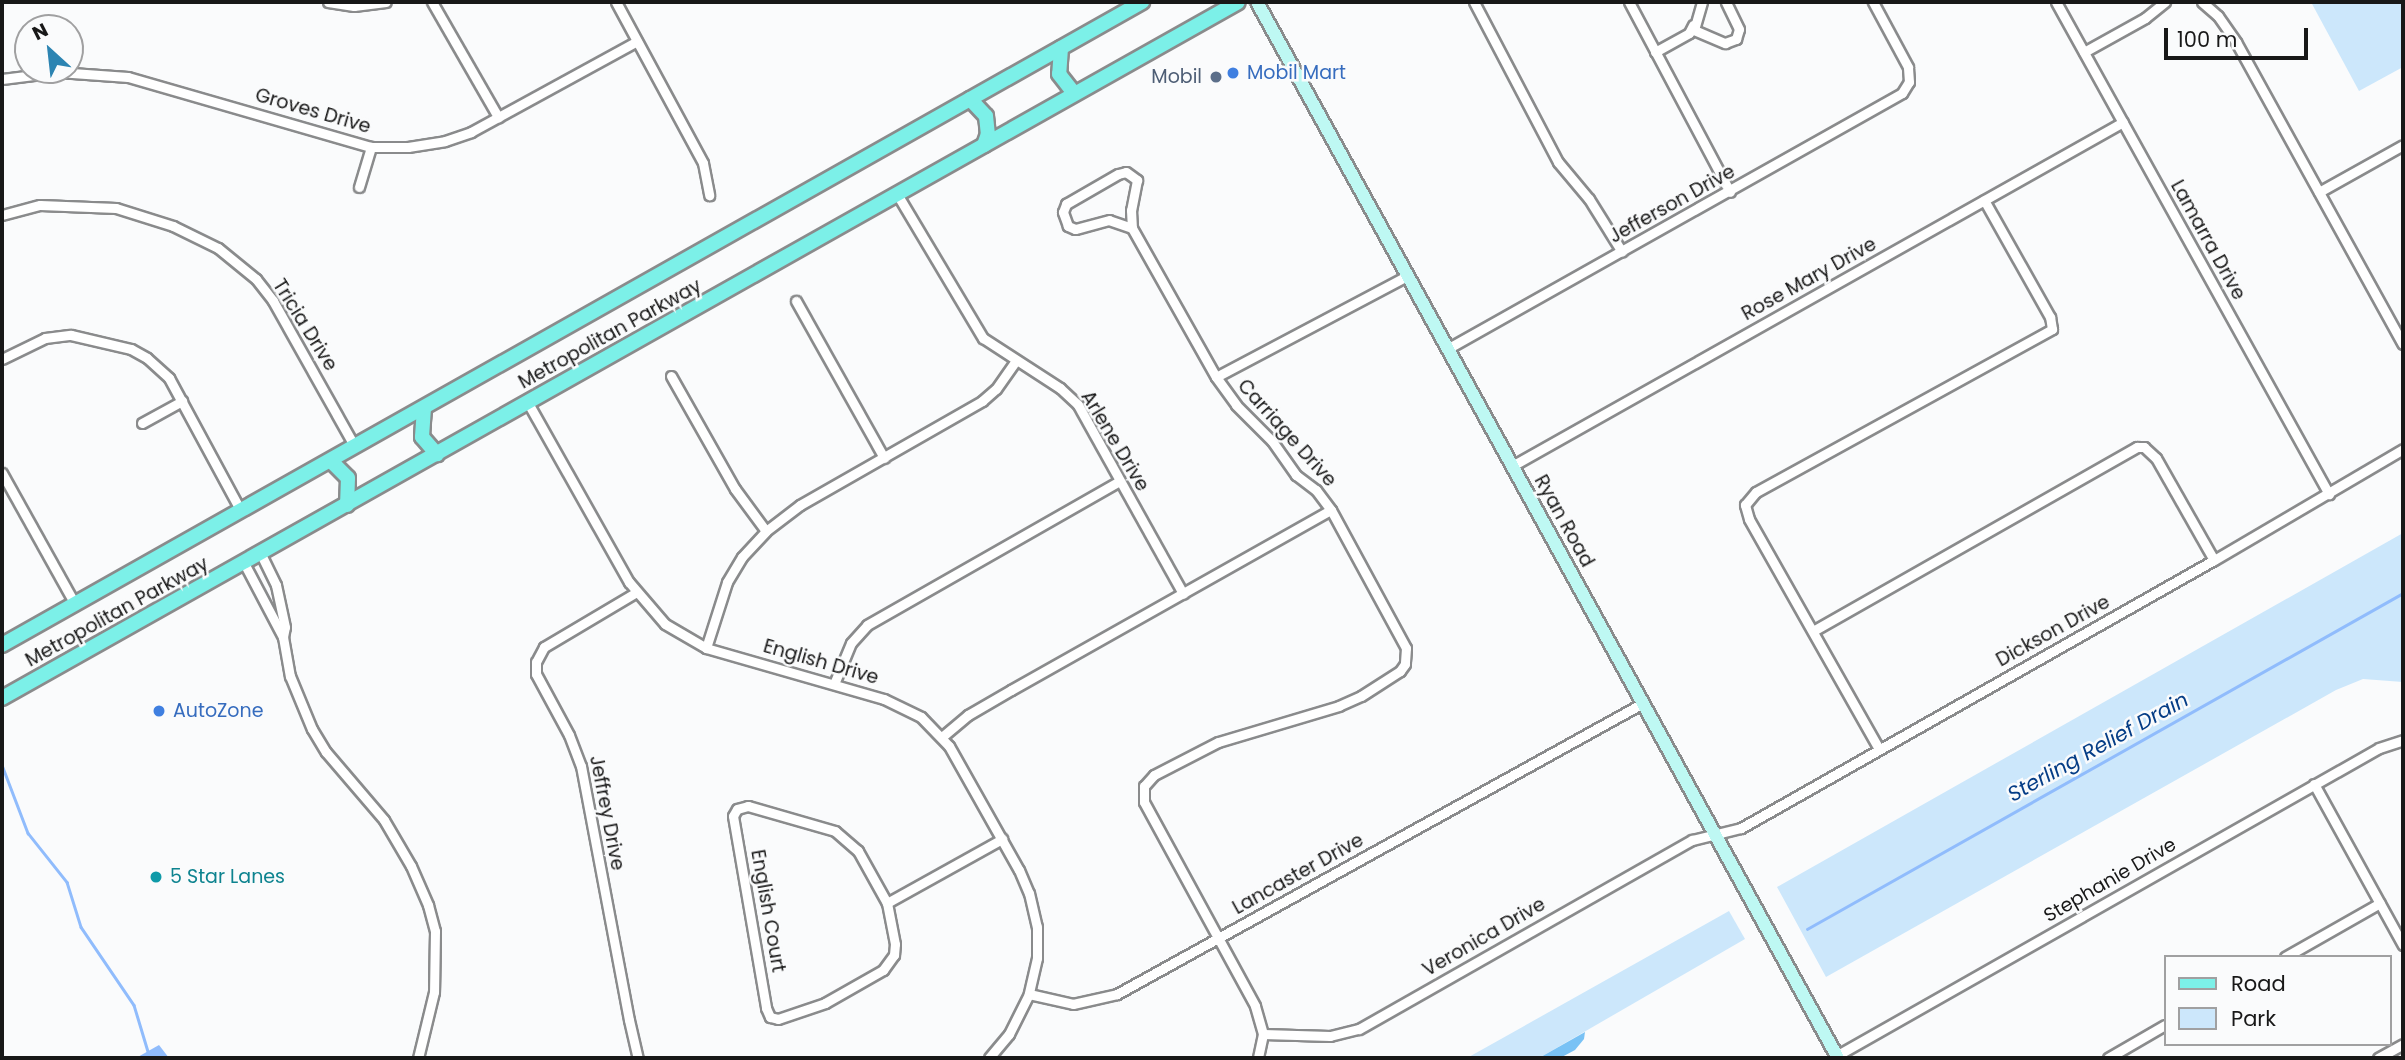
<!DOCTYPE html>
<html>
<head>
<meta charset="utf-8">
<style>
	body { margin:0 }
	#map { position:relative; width:2405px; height:1060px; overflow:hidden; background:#fafbfc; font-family:Poppins,sans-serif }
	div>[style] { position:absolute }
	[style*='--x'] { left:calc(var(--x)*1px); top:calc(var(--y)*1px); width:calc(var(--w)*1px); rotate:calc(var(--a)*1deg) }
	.green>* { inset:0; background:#cce7fb }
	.forest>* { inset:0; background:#79c2f5 }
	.water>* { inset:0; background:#90bcfc }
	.stream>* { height:2.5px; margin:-1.25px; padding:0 1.25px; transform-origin:1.25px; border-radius:1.25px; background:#90bcfc }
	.roads { filter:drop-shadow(2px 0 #8a8b8c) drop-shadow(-2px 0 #8a8b8c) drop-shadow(0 2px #8a8b8c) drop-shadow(0 -2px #8a8b8c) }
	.street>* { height:9px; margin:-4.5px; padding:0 4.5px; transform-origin:4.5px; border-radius:4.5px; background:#fff }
	.secondary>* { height:12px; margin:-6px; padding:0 6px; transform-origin:6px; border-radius:6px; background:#bef8f3 }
	.primary>* { height:14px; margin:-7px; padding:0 7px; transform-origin:7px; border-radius:7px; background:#7cf0e8 }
	.dots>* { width:19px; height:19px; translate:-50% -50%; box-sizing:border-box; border:4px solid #fafbfc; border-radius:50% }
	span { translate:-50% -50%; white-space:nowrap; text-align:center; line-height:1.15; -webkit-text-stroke:5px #fafbfc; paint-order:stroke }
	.shop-label { font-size:19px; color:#366cbe }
	.left { translate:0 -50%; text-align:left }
	.service-label { font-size:19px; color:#4e5e75 }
	.right { translate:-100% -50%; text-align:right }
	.street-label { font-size:19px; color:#181818 }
	.culture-label { font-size:19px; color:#0d838f }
	.water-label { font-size:21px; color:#053d86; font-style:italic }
	.frame { position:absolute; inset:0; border:4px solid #181818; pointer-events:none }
	.legend { position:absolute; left:2164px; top:955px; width:228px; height:91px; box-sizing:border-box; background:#fafbfc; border:2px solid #a0a0a1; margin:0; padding:9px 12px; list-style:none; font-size:21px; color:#181818 }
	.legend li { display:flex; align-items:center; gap:14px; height:35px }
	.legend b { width:35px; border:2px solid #a0a0a1 }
	.north { position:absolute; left:14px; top:14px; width:70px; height:70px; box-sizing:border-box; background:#fafbfc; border:2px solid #a0a0a1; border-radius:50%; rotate:333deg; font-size:19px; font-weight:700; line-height:28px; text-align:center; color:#181818 }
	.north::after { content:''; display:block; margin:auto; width:24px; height:32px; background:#2c84b2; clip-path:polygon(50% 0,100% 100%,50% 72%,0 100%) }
	.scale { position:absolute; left:2164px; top:28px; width:144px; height:32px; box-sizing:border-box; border:4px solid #181818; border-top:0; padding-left:9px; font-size:21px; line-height:24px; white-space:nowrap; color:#181818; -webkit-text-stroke:5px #fafbfc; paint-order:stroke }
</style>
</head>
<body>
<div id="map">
	<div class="green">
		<i style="clip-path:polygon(2311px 2px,2403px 2px,2403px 67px,2359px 91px)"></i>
		<i style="clip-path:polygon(2403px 533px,2403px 682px,2363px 679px,2336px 690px,1826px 977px,1777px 887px)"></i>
		<i style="clip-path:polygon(1729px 911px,1745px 939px,1539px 1058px,1467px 1058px)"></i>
	</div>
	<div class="forest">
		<i style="clip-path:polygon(1585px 1032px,1584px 1039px,1575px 1050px,1560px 1058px,1539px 1058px)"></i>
	</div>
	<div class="water">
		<i style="clip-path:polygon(159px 1045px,169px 1058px,136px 1058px)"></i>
	</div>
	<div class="stream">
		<i style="--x:2;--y:765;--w:73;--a:69.1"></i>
		<i style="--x:28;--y:833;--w:63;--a:51.5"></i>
		<i style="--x:67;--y:882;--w:47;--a:72.7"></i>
		<i style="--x:81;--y:927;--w:94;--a:55.8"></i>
		<i style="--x:134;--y:1005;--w:55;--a:73.2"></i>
		<i style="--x:1807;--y:929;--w:684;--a:-29.41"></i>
	</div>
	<div class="roads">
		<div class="street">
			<i style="--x:328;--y:2;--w:26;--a:9"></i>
			<i style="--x:354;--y:6;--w:32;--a:-7"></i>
			<i style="--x:432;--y:2;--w:133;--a:60.1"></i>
			<i style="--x:616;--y:2;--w:183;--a:61.6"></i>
			<i style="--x:703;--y:163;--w:33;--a:79"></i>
			<i style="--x:1474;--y:2;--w:181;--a:62.3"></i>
			<i style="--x:1558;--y:162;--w:48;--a:50"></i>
			<i style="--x:1589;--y:199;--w:62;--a:58.1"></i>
			<i style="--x:1629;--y:2;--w:215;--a:62"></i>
			<i style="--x:1702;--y:2;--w:29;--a:106"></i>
			<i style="--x:1694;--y:30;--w:34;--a:23"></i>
			<i style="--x:1725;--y:43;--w:12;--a:-20"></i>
			<i style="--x:1736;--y:39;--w:10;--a:-73"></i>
			<i style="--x:1739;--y:29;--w:30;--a:-116"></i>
			<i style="--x:2056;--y:2;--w:563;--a:60.98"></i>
			<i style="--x:2202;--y:2;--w:21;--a:41"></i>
			<i style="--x:2218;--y:16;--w:32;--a:55"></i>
			<i style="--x:2236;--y:42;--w:345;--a:61.1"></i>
			<i style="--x:1655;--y:52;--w:39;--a:-29"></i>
			<i style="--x:1689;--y:33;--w:9;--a:-63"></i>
			<i style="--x:2084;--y:52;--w:70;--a:-29.1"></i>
			<i style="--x:2145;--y:18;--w:26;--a:-39"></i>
			<i style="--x:2;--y:79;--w:56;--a:-7.1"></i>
			<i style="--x:58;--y:72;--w:70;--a:4.1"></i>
			<i style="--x:128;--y:77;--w:253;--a:16.1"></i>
			<i style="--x:371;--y:147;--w:37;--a:0"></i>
			<i style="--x:408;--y:147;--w:37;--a:-9"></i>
			<i style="--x:445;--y:141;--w:28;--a:-19"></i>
			<i style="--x:471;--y:132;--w:189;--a:-28.7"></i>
			<i style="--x:359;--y:187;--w:42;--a:-73.3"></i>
			<i style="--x:2319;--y:192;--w:96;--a:-29.2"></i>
			<i style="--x:897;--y:194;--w:168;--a:59.2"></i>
			<i style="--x:983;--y:338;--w:92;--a:33"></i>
			<i style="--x:1060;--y:388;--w:25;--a:43"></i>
			<i style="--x:1078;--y:405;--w:216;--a:60.9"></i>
			<i style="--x:2;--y:215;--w:39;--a:-15"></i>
			<i style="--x:40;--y:205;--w:76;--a:2.3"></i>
			<i style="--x:116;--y:208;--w:60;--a:17.5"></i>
			<i style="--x:173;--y:226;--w:50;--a:26.1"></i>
			<i style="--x:218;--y:248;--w:49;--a:39.2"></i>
			<i style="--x:256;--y:279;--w:28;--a:52"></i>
			<i style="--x:273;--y:301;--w:167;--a:60.7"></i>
			<i style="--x:1132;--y:228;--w:24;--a:-161"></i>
			<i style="--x:1109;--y:220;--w:35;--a:165"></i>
			<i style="--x:1075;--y:229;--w:8;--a:-157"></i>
			<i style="--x:1068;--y:226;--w:15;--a:-110"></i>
			<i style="--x:1063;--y:212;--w:9;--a:-69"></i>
			<i style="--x:1066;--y:204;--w:60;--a:-30"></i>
			<i style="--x:1118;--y:174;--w:8;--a:-14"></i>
			<i style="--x:1126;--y:172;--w:14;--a:36"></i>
			<i style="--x:1137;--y:180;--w:31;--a:101"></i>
			<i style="--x:1131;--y:210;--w:18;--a:87"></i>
			<i style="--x:1132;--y:228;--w:171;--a:60.6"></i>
			<i style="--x:1216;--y:377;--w:34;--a:54"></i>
			<i style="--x:1236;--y:405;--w:51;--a:45"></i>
			<i style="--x:1272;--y:441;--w:42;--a:54.8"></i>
			<i style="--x:1296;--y:475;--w:25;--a:37"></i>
			<i style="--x:1316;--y:490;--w:25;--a:53"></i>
			<i style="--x:1331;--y:510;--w:157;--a:61.5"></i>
			<i style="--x:1406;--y:648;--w:16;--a:94"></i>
			<i style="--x:1405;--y:664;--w:9;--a:126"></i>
			<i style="--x:1400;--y:671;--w:46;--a:147.3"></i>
			<i style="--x:1361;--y:696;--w:24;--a:156"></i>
			<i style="--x:1339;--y:706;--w:126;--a:163.4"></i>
			<i style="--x:1218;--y:742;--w:72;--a:152.7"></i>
			<i style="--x:1154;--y:775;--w:15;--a:132"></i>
			<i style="--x:1144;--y:786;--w:16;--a:90"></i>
			<i style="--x:1144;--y:802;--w:232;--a:61.4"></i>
			<i style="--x:1255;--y:1006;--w:29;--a:74"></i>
			<i style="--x:1263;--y:1034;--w:25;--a:102"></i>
			<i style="--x:796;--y:301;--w:180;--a:60.7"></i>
			<i style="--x:1447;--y:349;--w:522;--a:-29.36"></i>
			<i style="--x:1902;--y:93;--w:13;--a:-58"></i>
			<i style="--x:1909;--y:82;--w:15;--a:-94"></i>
			<i style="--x:1908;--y:67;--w:74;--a:-118.3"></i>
			<i style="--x:2;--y:359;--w:48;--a:-26"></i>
			<i style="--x:45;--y:338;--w:26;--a:-7"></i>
			<i style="--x:71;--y:335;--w:62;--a:13.1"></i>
			<i style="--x:131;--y:349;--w:18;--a:29"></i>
			<i style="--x:147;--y:358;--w:30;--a:42"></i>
			<i style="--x:169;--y:378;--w:151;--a:61.6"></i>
			<i style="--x:671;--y:376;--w:130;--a:60.5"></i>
			<i style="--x:735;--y:489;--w:52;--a:53.6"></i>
			<i style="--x:1216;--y:377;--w:216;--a:-27.9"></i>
			<i style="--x:528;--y:403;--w:206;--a:60.6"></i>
			<i style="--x:629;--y:582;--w:55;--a:49.4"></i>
			<i style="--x:665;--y:624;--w:48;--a:30.3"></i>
			<i style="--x:706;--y:648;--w:185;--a:16"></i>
			<i style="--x:884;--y:699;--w:41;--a:25.9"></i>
			<i style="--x:921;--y:717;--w:40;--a:46"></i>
			<i style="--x:949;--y:746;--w:142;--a:60.6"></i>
			<i style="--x:1019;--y:870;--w:25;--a:67"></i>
			<i style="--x:1029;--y:893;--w:35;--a:77"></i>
			<i style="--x:1037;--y:927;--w:31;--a:90"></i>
			<i style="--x:1037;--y:958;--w:37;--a:103"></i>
			<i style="--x:1029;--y:994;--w:45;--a:116.6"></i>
			<i style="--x:1009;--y:1034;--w:31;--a:130"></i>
			<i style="--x:142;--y:423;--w:46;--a:-28.8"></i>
			<i style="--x:1512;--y:466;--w:701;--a:-29.38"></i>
			<i style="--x:2;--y:473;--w:150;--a:60.9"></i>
			<i style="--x:244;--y:563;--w:84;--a:62.2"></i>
			<i style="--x:283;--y:637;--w:10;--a:-79"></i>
			<i style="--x:285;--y:627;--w:43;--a:-102.1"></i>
			<i style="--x:276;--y:585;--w:34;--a:-116"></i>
			<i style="--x:635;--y:593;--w:106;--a:149.3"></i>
			<i style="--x:544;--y:647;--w:17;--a:118"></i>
			<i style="--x:536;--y:662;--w:12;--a:90"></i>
			<i style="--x:536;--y:674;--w:69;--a:61.6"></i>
			<i style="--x:569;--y:735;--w:33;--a:69"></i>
			<i style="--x:581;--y:766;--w:258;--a:79.3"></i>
			<i style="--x:629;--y:1020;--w:39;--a:77"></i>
			<i style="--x:1813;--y:631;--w:373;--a:-29.6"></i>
			<i style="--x:2137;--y:447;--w:7;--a:0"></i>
			<i style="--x:2144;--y:447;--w:16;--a:43"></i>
			<i style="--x:2156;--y:458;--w:117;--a:60.4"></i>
			<i style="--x:283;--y:637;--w:40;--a:80"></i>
			<i style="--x:290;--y:676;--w:57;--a:67.5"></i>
			<i style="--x:312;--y:729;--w:27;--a:59"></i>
			<i style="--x:326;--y:752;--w:89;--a:49.5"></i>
			<i style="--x:384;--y:820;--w:53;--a:59.6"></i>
			<i style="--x:411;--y:866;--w:43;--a:66.4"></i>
			<i style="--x:428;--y:905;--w:27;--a:75"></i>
			<i style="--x:435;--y:931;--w:61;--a:90.9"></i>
			<i style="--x:434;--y:992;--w:68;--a:103.6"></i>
			<i style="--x:706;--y:648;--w:69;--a:-72.3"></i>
			<i style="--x:727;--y:582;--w:29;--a:-59"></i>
			<i style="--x:742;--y:557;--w:35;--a:-47"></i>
			<i style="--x:766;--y:531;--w:43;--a:-37.4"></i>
			<i style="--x:800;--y:505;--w:210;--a:-29.7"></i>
			<i style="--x:982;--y:401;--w:18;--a:-41"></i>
			<i style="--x:996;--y:389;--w:35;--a:-55"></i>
			<i style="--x:834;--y:684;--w:44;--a:-67.5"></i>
			<i style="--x:851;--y:643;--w:24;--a:-48"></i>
			<i style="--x:867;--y:625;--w:290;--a:-29.7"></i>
			<i style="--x:943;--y:736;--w:33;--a:-40"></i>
			<i style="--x:968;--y:715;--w:50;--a:-30.2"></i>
			<i style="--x:1011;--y:690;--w:367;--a:-29.4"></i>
			<i style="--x:1879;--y:749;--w:264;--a:-119.5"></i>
			<i style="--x:1749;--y:519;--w:15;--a:-106"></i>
			<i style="--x:1745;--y:505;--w:17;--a:-50"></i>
			<i style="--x:1756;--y:492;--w:338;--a:-28.8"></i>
			<i style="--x:2052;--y:329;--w:12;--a:-99"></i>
			<i style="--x:2050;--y:317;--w:134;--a:-119.4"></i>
			<i style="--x:2314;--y:784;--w:184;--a:61.1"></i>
			<i style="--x:887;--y:903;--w:60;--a:-119.1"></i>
			<i style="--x:858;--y:851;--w:30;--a:-139"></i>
			<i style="--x:835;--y:831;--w:91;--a:-164"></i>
			<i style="--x:748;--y:806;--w:11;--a:165"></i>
			<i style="--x:737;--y:809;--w:8;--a:120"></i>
			<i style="--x:733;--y:816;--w:195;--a:80.2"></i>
			<i style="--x:766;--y:1008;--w:10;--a:66"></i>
			<i style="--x:770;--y:1017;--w:8;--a:14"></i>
			<i style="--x:778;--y:1019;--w:50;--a:-18.8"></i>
			<i style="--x:825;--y:1003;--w:67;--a:-29.6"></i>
			<i style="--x:883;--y:970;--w:19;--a:-54"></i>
			<i style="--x:894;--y:955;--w:11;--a:-85"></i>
			<i style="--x:895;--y:944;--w:42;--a:-101"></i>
			<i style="--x:887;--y:903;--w:132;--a:-29.1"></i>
			<i style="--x:2285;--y:957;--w:109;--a:-29.6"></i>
			<i style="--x:1029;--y:994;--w:45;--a:12.8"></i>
			<i style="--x:1073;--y:1004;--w:45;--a:-12.8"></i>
			<i style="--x:1117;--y:994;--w:601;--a:-28.95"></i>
			<i style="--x:1263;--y:1034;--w:67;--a:1.7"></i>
			<i style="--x:1330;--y:1036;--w:30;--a:-14"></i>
			<i style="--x:1359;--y:1029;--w:383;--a:-29.6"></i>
			<i style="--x:1692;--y:840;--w:50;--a:-13.8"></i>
			<i style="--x:1741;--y:828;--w:544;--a:-29.54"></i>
			<i style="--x:2214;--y:560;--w:219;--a:-30.4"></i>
			<i style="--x:1836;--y:1056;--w:624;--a:-29.56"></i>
			<i style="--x:2379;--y:748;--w:25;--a:-18"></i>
			<i style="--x:2108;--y:1058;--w:66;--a:-30.1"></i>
			<i style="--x:2378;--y:1058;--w:29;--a:-29"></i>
		</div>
		<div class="secondary">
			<i style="--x:1257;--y:2;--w:1205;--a:61.18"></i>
		</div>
		<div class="primary">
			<i style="--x:1061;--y:48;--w:26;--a:94"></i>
			<i style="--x:1059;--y:74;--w:24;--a:52"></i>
			<i style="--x:970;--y:99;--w:23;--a:47"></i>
			<i style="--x:986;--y:116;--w:18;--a:84"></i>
			<i style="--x:988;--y:134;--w:12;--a:110"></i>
			<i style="--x:424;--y:408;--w:29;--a:94"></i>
			<i style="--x:422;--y:437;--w:23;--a:49"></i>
			<i style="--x:331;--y:461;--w:24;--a:45"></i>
			<i style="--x:348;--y:478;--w:27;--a:92"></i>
			<i style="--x:2;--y:645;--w:1309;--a:-29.42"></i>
			<i style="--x:2;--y:698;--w:1418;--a:-29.38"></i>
		</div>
	</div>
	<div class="dots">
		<i style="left:1233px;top:73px;background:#3f7fe0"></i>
		<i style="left:1216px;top:77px;background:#5c6f8a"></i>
		<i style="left:159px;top:711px;background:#3f7fe0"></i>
		<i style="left:156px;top:877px;background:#0f9aa8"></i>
	</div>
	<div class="shop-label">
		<span class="left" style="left:1247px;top:73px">Mobil Mart</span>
		<span class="left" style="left:173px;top:711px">AutoZone</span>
	</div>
	<div class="service-label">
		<span class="right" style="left:1202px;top:77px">Mobil</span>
	</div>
	<div class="street-label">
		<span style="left:313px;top:111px;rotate:16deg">Groves Drive</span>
		<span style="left:1672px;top:204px;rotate:-29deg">Jefferson Drive</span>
		<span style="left:2208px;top:240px;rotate:61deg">Lamarra Drive</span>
		<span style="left:1809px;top:279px;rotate:-29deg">Rose Mary Drive</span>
		<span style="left:305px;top:325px;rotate:58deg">Tricia Drive</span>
		<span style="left:610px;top:334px;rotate:-29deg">Metropolitan Parkway</span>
		<span style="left:1287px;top:433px;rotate:48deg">Carriage Drive</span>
		<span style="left:1115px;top:441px;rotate:59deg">Arlene Drive</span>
		<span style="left:1564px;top:521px;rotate:61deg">Ryan Road</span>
		<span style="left:117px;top:612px;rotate:-29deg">Metropolitan Parkway</span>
		<span style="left:2053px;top:631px;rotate:-29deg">Dickson Drive</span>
		<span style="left:821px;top:662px;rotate:16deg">English Drive</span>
		<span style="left:607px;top:813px;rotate:79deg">Jeffrey Drive</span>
		<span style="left:1298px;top:874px;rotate:-29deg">Lancaster Drive</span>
		<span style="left:2110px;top:880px;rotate:-30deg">Stephanie Drive</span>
		<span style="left:768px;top:911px;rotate:80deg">English Court</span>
		<span style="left:1484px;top:937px;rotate:-30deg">Veronica Drive</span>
	</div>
	<div class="culture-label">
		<span class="left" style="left:170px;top:877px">5 Star Lanes</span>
	</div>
	<div class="water-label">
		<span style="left:2098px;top:747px;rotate:-29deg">Sterling Relief Drain</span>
	</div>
	<div class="frame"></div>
	<ul class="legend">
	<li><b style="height:9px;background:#7cf0e8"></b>Road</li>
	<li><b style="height:19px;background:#cce7fb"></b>Park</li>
	</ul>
	<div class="north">N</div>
	<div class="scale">100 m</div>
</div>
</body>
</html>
